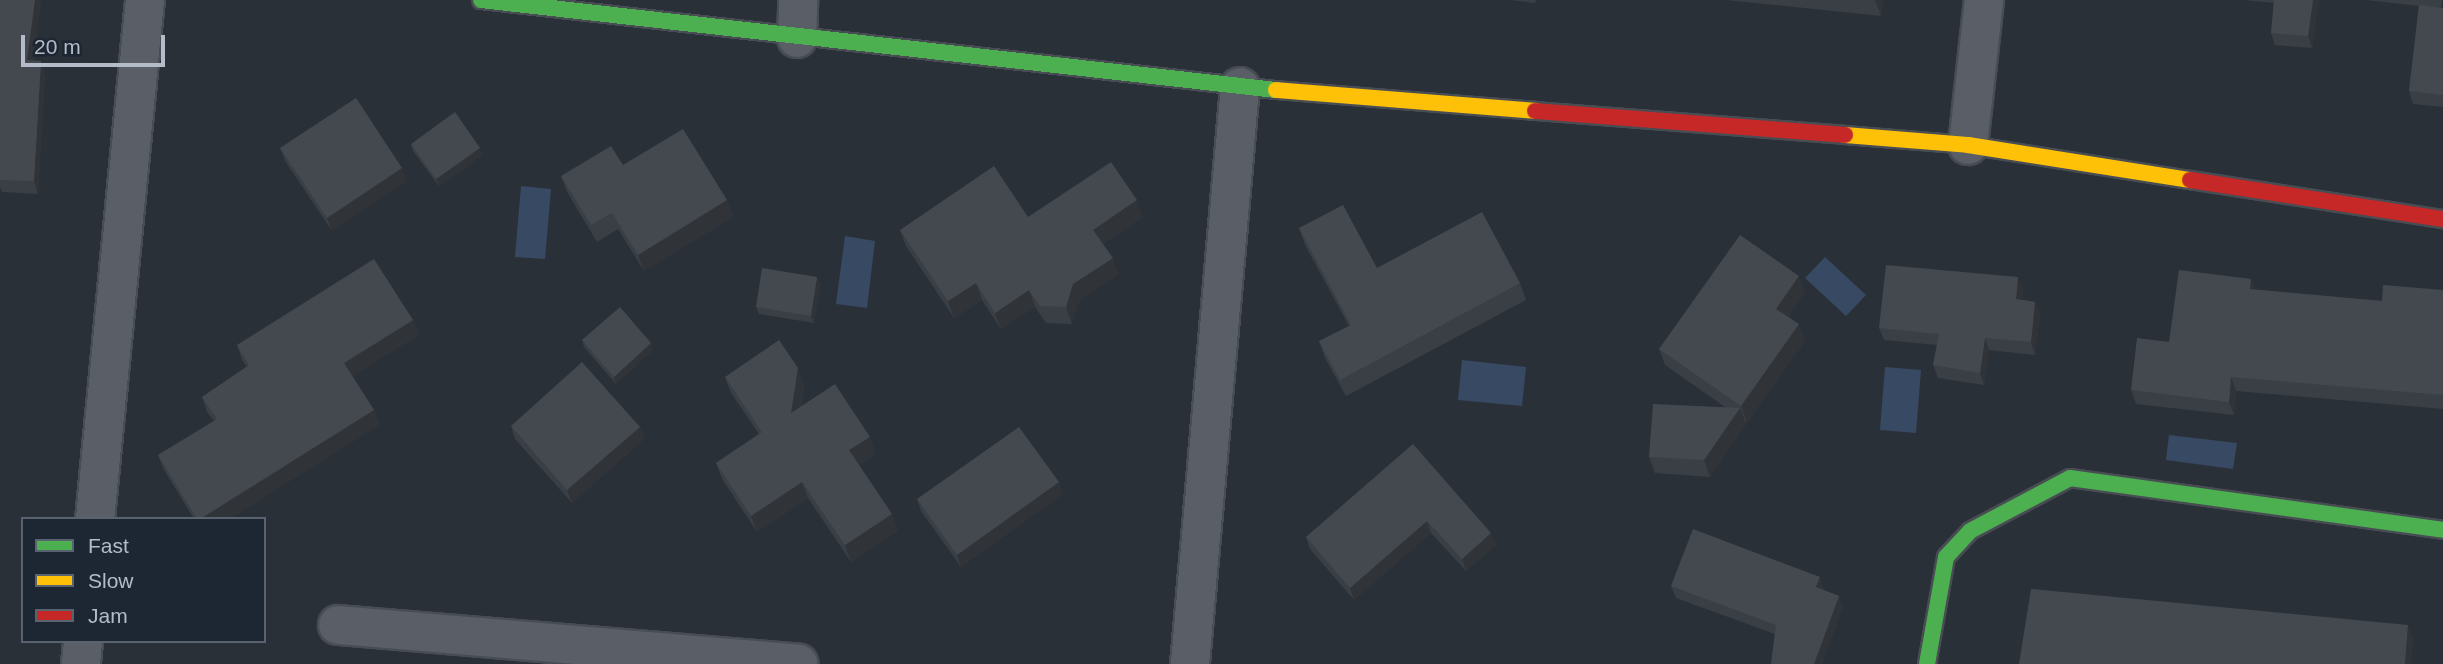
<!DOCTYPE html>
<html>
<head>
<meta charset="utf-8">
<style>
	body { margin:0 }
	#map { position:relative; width:2443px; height:664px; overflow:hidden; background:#2a3038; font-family:Helvetica,sans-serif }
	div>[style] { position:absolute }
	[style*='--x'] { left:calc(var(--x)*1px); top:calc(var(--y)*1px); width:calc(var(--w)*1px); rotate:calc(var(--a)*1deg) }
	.water>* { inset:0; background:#384963 }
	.roads { filter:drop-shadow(2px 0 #484c53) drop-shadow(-2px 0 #484c53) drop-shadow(0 2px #484c53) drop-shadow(0 -2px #484c53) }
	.street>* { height:38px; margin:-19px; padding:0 19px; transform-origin:19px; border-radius:19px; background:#5a5e66 }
	.fast>* { height:16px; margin:-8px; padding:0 8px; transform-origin:8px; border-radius:8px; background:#4caf50 }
	.slow>* { height:16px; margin:-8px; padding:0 8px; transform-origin:8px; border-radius:8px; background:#ffc107 }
	.jam>* { height:16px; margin:-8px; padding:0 8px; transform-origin:8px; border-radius:8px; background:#c62828 }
	.wall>* { inset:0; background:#3a3f45 }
	.shaded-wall>* { inset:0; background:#303338 }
	.building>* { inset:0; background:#444950 }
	span { translate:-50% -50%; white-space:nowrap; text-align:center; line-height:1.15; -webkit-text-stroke:5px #1d2633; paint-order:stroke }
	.legend { position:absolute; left:21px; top:517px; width:245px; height:126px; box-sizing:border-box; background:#1d2633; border:2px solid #59626f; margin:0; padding:9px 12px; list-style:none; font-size:21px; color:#b4bcc9 }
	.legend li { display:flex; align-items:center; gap:14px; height:35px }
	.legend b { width:35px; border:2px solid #59626f }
	.scale { position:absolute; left:21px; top:35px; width:144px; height:32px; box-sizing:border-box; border:4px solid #b4bcc9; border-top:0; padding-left:9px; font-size:21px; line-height:24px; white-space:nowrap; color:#b4bcc9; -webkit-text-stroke:5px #1d2633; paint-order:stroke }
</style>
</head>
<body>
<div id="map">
	<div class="water">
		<i style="clip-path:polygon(521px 186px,551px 189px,545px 259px,515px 257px)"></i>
		<i style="clip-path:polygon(845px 236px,875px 241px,867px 308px,836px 304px)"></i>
		<i style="clip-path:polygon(1825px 257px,1866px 295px,1846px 316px,1805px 278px)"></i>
		<i style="clip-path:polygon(1462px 360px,1526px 367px,1522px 406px,1458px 400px)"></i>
		<i style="clip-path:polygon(1885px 367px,1921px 370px,1916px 433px,1880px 430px)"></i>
		<i style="clip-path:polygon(2169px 435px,2237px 443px,2233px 469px,2166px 460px)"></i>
	</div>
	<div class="roads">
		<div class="street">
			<i style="--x:797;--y:38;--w:38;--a:-88"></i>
			<i style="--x:1968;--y:145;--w:146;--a:-83.7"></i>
			<i style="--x:95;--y:519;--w:521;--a:-84.5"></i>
			<i style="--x:338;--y:625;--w:462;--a:4.8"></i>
			<i style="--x:81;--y:664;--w:23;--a:-85"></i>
			<i style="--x:1190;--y:664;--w:579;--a:-85.05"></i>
		</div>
		<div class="fast">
			<i style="--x:481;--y:0;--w:800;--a:6.46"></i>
			<i style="--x:1927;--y:664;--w:109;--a:-79.9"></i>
			<i style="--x:1946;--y:557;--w:35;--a:-47"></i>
			<i style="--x:1970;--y:531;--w:113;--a:-27.9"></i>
			<i style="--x:2070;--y:478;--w:377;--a:7.9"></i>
		</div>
		<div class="slow">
			<i style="--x:1276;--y:90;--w:260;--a:4.6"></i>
			<i style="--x:1845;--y:135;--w:123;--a:4.6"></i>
			<i style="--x:1968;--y:145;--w:225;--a:9"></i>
		</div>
		<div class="jam">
			<i style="--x:1535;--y:111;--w:311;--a:4.4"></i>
			<i style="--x:2190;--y:180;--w:256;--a:8.8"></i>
		</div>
	</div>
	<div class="wall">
		<i style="clip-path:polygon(0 0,41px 0,33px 60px,45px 73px,38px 194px,2px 192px,0 187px)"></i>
		<i style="clip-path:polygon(1511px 0,1536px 0,1535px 3px)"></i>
		<i style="clip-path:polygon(1726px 0,1883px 0,1881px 16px)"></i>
		<i style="clip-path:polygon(2243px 0,2319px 0,2312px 48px,2275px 45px,2271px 33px,2274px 3px)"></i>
		<i style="clip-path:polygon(2366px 0,2442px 0,2441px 8px,2443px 8px,2443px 107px,2413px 104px,2409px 91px,2419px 6px)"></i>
		<i style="clip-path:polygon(411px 144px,483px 155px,439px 186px,413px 151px)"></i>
		<i style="clip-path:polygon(280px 148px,407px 181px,332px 231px,285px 161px)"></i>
		<i style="clip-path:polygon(623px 165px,727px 200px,733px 217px,644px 271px,618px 229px,597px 242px,567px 192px,561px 176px)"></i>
		<i style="clip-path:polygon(1028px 217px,1143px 217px,1103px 244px,1119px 274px,1079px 301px,1072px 324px,1046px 323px,1035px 307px,1001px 329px,982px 300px,954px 318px,906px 246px,900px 230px)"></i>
		<i style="clip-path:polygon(1299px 228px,1377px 268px,1520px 283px,1526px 300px,1346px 396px,1325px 358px,1319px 341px,1349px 326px,1305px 245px)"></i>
		<i style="clip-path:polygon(817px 277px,820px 284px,814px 323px,759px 314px,756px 307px)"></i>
		<i style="clip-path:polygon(2023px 289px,2022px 300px,2035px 302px,2040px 314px,2035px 355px,1989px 350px,1984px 385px,1938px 378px,1933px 365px,1937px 345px,1884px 340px,1879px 328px)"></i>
		<i style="clip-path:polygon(2255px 290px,2382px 301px,2443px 290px,2443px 409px,2236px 391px,2234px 415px,2136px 404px,2131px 390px)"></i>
		<i style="clip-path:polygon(1805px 292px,1788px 317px,1805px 341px,1747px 423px,1745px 421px,1746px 424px,1710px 477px,1655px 473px,1649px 457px,1725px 407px,1665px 365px,1659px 349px)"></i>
		<i style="clip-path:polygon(413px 320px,419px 335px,352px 376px,374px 410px,379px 425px,229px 519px,194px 519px,164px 470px,158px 455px,214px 421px,207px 412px,202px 397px,247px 367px,242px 360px,237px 345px)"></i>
		<i style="clip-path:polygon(582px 340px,653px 350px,616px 384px,584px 347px)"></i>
		<i style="clip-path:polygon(725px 377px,804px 384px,801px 407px,876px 453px,859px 465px,898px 531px,851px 562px,808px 498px,757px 532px,722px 479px,716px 463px,759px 434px,731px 393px)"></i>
		<i style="clip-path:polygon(511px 426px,640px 427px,644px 439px,572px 503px,515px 439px)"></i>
		<i style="clip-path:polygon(1413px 444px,1496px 545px,1466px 571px,1431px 533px,1354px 600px,1310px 549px,1306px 537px)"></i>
		<i style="clip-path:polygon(1059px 482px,1063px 494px,961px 567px,921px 511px,917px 499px)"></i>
		<i style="clip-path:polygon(1671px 586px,1824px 589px,1824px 590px,1839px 596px,1843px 607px,1822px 664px,1771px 664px,1775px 634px,1676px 598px)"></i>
	</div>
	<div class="shaded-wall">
		<i style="clip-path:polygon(35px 0,41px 0,32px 72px,27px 60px)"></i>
		<i style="clip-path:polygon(1875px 0,1883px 0,1881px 16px)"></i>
		<i style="clip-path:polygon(2313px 0,2319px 0,2312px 48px,2308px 36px)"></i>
		<i style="clip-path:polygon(41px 61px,45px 73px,38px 194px,34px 181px)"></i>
		<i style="clip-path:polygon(480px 148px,483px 155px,439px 186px,436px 179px)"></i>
		<i style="clip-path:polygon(402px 168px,407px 181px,332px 231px,327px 218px)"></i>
		<i style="clip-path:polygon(727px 200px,733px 217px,644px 271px,638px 255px)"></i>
		<i style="clip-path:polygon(1137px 200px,1143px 217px,1099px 247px,1093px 230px)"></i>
		<i style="clip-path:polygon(1113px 258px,1119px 274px,1079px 301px,1072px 324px,1066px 307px,1073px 284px)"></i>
		<i style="clip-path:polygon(1799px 276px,1805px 292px,1782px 325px,1776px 309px)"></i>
		<i style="clip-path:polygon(817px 277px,820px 284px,814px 323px,811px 316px)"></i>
		<i style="clip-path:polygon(2018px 277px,2023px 289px,2021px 312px,2016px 299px)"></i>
		<i style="clip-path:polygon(2251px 279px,2256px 293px,2250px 289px)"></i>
		<i style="clip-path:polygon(976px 283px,982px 300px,954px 318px,948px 301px)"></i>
		<i style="clip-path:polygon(1029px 290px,1035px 307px,1001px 329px,995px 313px)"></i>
		<i style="clip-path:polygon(2035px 302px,2040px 314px,2035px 355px,2031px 342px)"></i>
		<i style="clip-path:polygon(413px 320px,419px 335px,350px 378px,344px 363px)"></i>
		<i style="clip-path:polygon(1799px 324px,1805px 341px,1747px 423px,1741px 406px)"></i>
		<i style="clip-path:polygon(1985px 338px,1989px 350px,1984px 385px,1980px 373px)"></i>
		<i style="clip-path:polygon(651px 343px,653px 350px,616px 384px,614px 377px)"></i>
		<i style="clip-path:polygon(798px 368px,804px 384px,797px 429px,791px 413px)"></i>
		<i style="clip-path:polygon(2231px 377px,2236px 391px,2234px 415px,2229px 402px)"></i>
		<i style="clip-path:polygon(1740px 408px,1746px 424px,1710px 477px,1704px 460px)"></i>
		<i style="clip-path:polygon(374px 410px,379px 425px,229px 519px,200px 519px)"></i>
		<i style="clip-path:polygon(640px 427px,644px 439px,572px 503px,567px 490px)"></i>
		<i style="clip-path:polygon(870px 437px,876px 453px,855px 467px,849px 450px)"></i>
		<i style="clip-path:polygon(802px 482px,808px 498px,757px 532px,751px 516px)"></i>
		<i style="clip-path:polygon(1059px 482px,1063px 494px,961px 567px,957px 555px)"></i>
		<i style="clip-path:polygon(892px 514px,898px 531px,851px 562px,845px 545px)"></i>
		<i style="clip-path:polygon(1427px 521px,1431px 533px,1354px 600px,1350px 588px)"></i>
		<i style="clip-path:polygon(1491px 533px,1496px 545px,1466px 571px,1462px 559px)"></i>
		<i style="clip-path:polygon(1820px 577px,1824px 589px,1820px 599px,1816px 587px)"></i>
		<i style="clip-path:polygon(1839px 596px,1843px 607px,1822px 664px,1814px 664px)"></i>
		<i style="clip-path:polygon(2408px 625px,2414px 639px,2411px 664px,2405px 664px)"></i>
	</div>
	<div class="building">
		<i style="clip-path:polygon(0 0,35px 0,27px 60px,41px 61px,34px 181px,0 180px)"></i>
		<i style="clip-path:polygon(2274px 0,2313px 0,2308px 36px,2271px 33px)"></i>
		<i style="clip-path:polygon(2419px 5px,2443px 8px,2443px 95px,2409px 91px)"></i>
		<i style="clip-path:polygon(356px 98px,402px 168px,327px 218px,280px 148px)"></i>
		<i style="clip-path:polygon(455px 112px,480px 148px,436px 179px,411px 144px)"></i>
		<i style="clip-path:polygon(683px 129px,727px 200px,638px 255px,612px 213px,591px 225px,561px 176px,611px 146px,623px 165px)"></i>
		<i style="clip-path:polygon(1111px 162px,1137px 200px,1093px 230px,1113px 258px,1073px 284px,1066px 307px,1040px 306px,1029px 290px,995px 313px,976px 283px,948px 301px,900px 230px,994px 166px,1028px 217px)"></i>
		<i style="clip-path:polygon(1343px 205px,1377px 268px,1482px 212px,1520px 283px,1340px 380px,1319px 341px,1351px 325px,1299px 228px)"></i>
		<i style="clip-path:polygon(1740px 235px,1799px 276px,1776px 309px,1799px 324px,1741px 406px,1659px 349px)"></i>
		<i style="clip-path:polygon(374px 259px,413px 320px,344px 363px,374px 410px,200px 519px,197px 519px,158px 455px,217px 419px,202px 397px,249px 365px,237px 345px)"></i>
		<i style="clip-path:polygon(1886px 265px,2018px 277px,2016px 299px,2035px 302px,2031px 342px,1985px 338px,1980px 373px,1933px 365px,1939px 334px,1879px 328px)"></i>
		<i style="clip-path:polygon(762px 268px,817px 277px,811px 316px,756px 307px)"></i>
		<i style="clip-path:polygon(2179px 270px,2251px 279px,2250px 289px,2382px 301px,2383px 285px,2443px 290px,2443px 395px,2231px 377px,2229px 402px,2131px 390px,2137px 338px,2169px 342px)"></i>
		<i style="clip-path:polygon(620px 307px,651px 343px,614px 377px,582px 340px)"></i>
		<i style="clip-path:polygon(779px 340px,798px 368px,791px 413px,835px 384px,870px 437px,849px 450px,892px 514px,845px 545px,802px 482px,751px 516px,716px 463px,762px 432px,725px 377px)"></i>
		<i style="clip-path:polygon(582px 362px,640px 427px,567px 490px,511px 426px)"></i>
		<i style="clip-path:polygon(1653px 404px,1740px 408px,1704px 460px,1649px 457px)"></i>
		<i style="clip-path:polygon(1019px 427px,1059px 482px,957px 555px,917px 499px)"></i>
		<i style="clip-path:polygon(1413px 444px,1491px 533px,1462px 559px,1427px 521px,1350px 588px,1306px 537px)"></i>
		<i style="clip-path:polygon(1693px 529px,1820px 577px,1816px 587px,1839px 596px,1814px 664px,1771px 664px,1776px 625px,1671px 586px)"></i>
		<i style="clip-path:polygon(2031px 589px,2408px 625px,2405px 664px,2019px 664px)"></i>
	</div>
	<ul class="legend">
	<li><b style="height:9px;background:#4caf50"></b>Fast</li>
	<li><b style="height:9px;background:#ffc107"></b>Slow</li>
	<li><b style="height:9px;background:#c62828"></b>Jam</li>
	</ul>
	<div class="scale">20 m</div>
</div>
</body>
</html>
